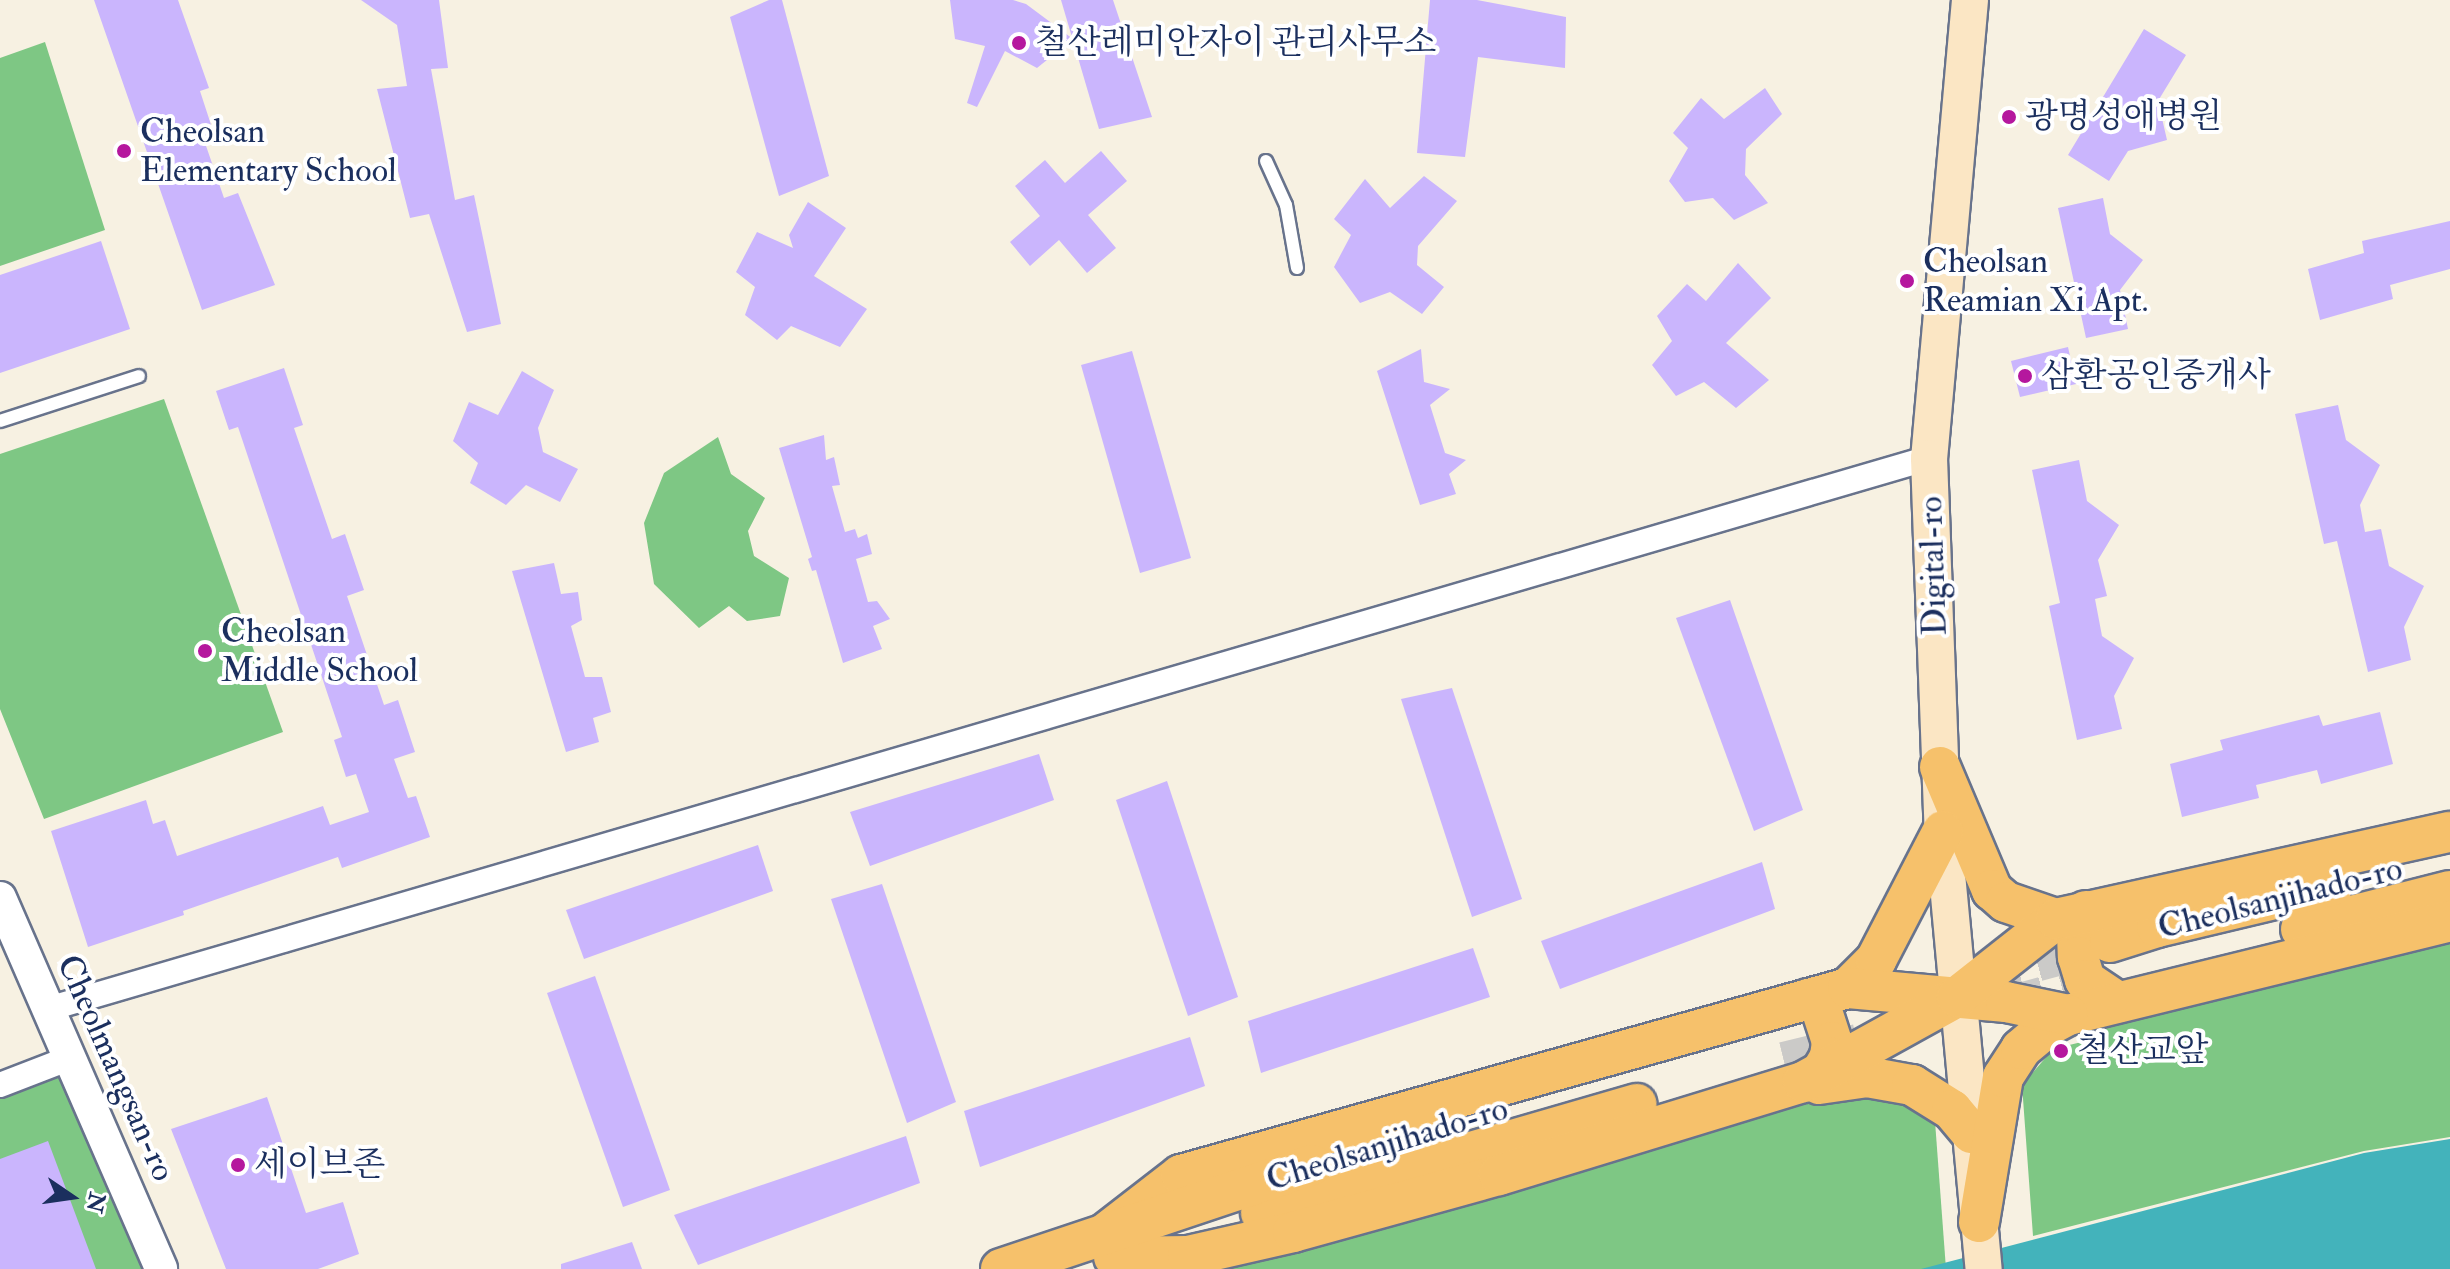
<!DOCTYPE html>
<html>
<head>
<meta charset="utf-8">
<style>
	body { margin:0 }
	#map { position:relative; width:2450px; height:1269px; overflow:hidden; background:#f7f1e2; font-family:"IM FELL Double Pica","Noto Serif KR",serif }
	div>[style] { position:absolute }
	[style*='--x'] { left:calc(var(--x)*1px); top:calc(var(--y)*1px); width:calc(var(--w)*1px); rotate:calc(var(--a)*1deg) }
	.green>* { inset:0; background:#7ec784 }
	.water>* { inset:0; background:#43b3bb }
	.building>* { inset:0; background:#cab5fd }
	.primary-tunnel>* { height:40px; margin-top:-20px; transform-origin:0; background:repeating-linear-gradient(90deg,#cbcac8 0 40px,transparent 0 60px) }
	.roads { filter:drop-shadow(2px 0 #68738c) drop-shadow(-2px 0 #68738c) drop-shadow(0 2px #68738c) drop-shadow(0 -2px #68738c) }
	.service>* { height:12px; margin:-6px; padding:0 6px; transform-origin:6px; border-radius:6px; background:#fff }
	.minor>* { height:24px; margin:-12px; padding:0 12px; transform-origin:12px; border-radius:12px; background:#fff }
	.tertiary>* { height:32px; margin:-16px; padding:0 16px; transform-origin:16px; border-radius:16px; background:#fff }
	.secondary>* { height:36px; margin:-18px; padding:0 18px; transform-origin:18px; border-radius:18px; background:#fbe6c4 }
	.primary>* { height:40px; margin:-20px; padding:0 20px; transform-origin:20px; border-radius:20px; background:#f6c16b }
	.dots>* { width:22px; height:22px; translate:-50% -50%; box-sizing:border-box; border:4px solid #fff; border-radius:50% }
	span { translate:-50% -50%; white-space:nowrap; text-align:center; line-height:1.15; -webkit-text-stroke:8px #fff; paint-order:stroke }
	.poi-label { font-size:34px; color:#1b2f5e }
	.left { translate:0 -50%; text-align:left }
	.street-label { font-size:34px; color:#1b2f5e }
	.north { position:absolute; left:32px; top:1157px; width:80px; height:80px; -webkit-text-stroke:6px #fff; paint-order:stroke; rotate:103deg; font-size:22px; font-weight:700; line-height:32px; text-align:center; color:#1b2f5e }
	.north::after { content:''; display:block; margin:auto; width:28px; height:36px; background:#1b2f5e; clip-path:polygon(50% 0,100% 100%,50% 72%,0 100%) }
</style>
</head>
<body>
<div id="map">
	<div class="green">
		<i style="clip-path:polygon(45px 42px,105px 230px,0 266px,0 58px)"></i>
		<i style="clip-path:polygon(164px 399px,283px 732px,44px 819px,0 709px,0 454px)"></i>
		<i style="clip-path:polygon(718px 437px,731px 474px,765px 498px,748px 531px,754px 556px,789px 578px,780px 616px,747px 621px,729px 606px,699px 628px,654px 584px,644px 523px,664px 473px)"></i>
		<i style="clip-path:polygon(2450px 942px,2450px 1137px,2364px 1151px,2033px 1236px,2022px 1085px,2053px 1049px,2102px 1037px,2099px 1022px)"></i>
		<i style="clip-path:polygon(70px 1058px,161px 1269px,0 1269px,0 1085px)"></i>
		<i style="clip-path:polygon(1830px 1092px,1934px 1108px,1946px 1269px,1174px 1269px)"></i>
	</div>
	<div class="water">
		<i style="clip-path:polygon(2450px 1139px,2450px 1269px,1921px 1269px,2364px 1153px)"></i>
	</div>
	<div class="building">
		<i style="clip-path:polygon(94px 0,178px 0,209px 88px,200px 91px,215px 137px,204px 140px,224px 198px,238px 193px,275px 285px,202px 310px)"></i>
		<i style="clip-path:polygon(361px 0,439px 0,448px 68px,431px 69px,455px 200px,474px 195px,501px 324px,467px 332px,429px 214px,410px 218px,377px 89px,407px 86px,397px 25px)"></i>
		<i style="clip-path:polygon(769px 0,782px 0,829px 176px,779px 196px,730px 17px)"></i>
		<i style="clip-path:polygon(950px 0,1013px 0,1026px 4px,1073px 39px,1037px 68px,1005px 51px,977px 107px,967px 103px,985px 46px,955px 39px)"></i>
		<i style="clip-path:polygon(1061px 0,1113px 0,1152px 117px,1099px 129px)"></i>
		<i style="clip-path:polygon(1430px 0,1477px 0,1566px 17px,1565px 68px,1478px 57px,1465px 157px,1417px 153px)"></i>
		<i style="clip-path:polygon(2144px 29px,2186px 55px,2158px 101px,2167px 140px,2128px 151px,2109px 181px,2068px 155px)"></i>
		<i style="clip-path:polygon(1765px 88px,1782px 114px,1746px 149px,1745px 175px,1768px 203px,1734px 220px,1713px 198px,1685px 202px,1669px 181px,1688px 148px,1673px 133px,1701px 98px,1724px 119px)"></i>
		<i style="clip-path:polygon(1101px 151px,1127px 181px,1088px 215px,1116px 248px,1087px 273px,1059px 240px,1030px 266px,1010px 242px,1040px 216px,1015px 186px,1045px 160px,1065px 183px)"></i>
		<i style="clip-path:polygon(1424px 176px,1457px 201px,1418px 246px,1417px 265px,1444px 287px,1422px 314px,1390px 292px,1360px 303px,1334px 267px,1351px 235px,1334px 219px,1365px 179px,1390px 208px)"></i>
		<i style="clip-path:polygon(2103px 198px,2110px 234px,2143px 260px,2120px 290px,2128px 329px,2086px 338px,2058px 208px)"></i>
		<i style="clip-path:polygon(808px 202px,846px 228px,814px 276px,867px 309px,840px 347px,791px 326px,777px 340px,745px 315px,755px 287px,736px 272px,757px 232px,793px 248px,789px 235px)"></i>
		<i style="clip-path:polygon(2450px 221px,2450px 269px,2390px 285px,2393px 299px,2320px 320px,2308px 269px,2364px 253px,2362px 241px)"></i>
		<i style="clip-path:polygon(101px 241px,130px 329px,0 373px,0 275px)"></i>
		<i style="clip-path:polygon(1738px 263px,1771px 298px,1726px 343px,1769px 380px,1736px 408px,1704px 382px,1676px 396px,1652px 365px,1672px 341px,1657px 316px,1687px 284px,1706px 301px)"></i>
		<i style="clip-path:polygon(2068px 347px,2076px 384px,2020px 397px,2011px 361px)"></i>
		<i style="clip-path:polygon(1421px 349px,1424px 382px,1450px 389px,1430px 405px,1445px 453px,1466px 460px,1449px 474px,1456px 494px,1420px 505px,1377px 371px)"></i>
		<i style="clip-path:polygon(1132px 351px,1191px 558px,1140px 573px,1081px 365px)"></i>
		<i style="clip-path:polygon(284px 368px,303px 425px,294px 428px,332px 539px,345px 534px,364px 590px,347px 596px,384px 705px,398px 700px,415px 752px,394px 759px,408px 798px,416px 796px,430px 837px,342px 868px,338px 857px,183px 911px,184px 915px,88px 947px,51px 831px,146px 800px,153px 824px,165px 820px,177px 856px,323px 806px,330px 825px,369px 812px,356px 774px,346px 777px,334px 740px,342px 737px,238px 427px,229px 430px,216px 391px)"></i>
		<i style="clip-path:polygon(522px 371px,554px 390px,538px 428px,543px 452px,578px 469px,560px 502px,526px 485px,506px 505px,470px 483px,478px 463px,453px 441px,469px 402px,498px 415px)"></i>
		<i style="clip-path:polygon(2338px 405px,2346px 440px,2380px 465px,2360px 505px,2365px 532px,2381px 529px,2389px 566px,2424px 586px,2404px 627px,2411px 660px,2368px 672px,2337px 541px,2324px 544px,2295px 414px)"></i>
		<i style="clip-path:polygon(824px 435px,826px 460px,834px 457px,840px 485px,832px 486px,845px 532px,855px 529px,858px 538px,867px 534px,872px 554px,856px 559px,868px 602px,877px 601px,890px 619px,873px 626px,882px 649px,843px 663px,816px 570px,812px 571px,808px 559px,812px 557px,779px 448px)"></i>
		<i style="clip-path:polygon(2079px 460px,2087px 501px,2119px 525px,2098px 560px,2107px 596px,2095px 599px,2102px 636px,2134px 658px,2114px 696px,2122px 729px,2077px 740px,2049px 606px,2060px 603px,2032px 470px)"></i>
		<i style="clip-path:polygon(554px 563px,561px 594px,578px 592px,582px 620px,571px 626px,585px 677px,602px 677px,611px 712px,593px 718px,599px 742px,566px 752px,512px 571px)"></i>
		<i style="clip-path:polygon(1730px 600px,1803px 810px,1754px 831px,1676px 618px)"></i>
		<i style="clip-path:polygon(1452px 688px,1522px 899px,1472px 917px,1401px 699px)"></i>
		<i style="clip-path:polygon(2380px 712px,2393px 764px,2321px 784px,2317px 770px,2256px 785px,2259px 798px,2182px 817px,2170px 764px,2223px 750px,2220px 740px,2319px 715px,2323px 726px)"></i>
		<i style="clip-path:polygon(1039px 754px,1054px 800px,870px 866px,850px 812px)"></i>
		<i style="clip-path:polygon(1167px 781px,1238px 997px,1188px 1016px,1116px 800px)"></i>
		<i style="clip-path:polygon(758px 845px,773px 891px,584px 959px,566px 910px)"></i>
		<i style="clip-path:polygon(1762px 862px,1775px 909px,1560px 989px,1541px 941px)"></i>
		<i style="clip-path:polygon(882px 884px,956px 1102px,907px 1123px,831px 899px)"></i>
		<i style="clip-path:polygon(1473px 948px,1490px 997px,1261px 1073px,1248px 1021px)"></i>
		<i style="clip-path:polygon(595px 976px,670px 1190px,623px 1207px,547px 993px)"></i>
		<i style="clip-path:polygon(1190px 1037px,1205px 1086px,980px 1167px,964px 1111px)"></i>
		<i style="clip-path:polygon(267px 1097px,306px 1213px,343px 1202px,359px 1254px,318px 1269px,226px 1269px,171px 1129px)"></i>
		<i style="clip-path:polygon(906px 1136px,920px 1183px,698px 1265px,674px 1215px)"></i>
		<i style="clip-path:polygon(48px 1141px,96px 1269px,0 1269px,0 1159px)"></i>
		<i style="clip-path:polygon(632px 1242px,642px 1269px,561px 1269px,561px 1264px)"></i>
	</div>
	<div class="primary-tunnel">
		<i style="--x:1979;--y:977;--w:136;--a:-15"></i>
		<i style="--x:2005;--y:1007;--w:118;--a:-15.2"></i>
		<i style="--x:1784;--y:1062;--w:76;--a:-13.7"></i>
	</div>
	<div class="roads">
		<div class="service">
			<i style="--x:1266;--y:161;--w:48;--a:65.6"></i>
			<i style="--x:1286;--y:205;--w:64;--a:80.1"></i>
			<i style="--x:0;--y:421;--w:146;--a:-17.9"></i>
		</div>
		<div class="minor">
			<i style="--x:48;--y:1009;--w:1960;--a:-16.33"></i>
			<i style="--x:0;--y:1085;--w:75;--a:-21.1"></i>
		</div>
		<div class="tertiary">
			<i style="--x:0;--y:898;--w:404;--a:66.5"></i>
		</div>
		<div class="secondary">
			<i style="--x:1970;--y:0;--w:460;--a:95.1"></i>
			<i style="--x:1929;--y:458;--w:373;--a:87.9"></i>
			<i style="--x:1943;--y:831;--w:440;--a:84.7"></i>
		</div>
		<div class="primary">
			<i style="--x:1940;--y:767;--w:134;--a:67.1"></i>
			<i style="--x:1992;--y:890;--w:18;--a:41"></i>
			<i style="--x:2006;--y:902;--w:53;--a:18.8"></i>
			<i style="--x:2086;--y:911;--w:24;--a:112"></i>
			<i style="--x:2077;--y:933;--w:24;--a:88"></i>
			<i style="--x:2078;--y:957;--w:24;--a:73"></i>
			<i style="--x:2085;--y:980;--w:40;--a:34"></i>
			<i style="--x:2301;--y:929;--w:154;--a:-14.3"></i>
			<i style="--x:2110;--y:942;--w:49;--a:-17.7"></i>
			<i style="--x:2157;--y:927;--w:181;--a:-13.4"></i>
			<i style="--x:1848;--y:988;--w:40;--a:-45"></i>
			<i style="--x:1876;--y:960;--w:145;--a:-62.6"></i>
			<i style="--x:1808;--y:999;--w:13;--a:27"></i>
			<i style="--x:1820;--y:1005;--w:39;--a:72"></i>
			<i style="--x:1832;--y:1042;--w:15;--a:98"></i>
			<i style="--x:1830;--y:1057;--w:20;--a:120"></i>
			<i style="--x:1819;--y:1084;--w:49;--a:-8.3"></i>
			<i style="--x:1867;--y:1077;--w:46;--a:10.1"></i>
			<i style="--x:1912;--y:1085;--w:47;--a:32"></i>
			<i style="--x:1952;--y:1110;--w:30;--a:50"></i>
			<i style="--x:1261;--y:1213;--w:391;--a:-16.2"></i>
			<i style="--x:1979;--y:1222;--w:147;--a:-80.6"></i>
			<i style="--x:2003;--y:1077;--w:33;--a:-57"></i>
			<i style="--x:2021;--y:1049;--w:39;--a:-40"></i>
			<i style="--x:2051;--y:1024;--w:19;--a:-28"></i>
			<i style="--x:2068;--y:1015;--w:393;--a:-13.8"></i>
			<i style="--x:1102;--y:1236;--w:100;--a:-37.7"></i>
			<i style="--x:1181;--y:1175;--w:693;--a:-15.66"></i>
			<i style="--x:1848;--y:988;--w:159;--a:5.1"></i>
			<i style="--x:2006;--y:1002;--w:63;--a:11.8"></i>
			<i style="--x:1114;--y:1257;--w:74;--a:-0.8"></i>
			<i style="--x:1188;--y:1256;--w:108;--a:-12.9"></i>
			<i style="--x:1293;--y:1232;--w:214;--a:-15.5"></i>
			<i style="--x:1499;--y:1175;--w:318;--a:-17"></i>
			<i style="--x:1803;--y:1082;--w:176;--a:-28.9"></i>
			<i style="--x:1957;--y:997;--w:126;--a:-38.2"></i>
			<i style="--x:2056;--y:919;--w:403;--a:-12.5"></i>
			<i style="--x:1001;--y:1269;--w:328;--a:-18.5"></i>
		</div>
	</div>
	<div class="dots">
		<i style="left:1019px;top:43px;background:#b5179e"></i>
		<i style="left:2009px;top:117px;background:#b5179e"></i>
		<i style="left:124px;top:151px;background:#b5179e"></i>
		<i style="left:1907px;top:281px;background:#b5179e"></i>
		<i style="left:2025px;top:376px;background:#b5179e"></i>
		<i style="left:205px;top:651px;background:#b5179e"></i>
		<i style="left:2061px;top:1051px;background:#b5179e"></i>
		<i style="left:238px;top:1165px;background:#b5179e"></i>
	</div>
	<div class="poi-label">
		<span class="left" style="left:1035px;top:43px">철산레미안자이 관리사무소</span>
		<span class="left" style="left:2025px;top:117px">광명성애병원</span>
		<span class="left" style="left:140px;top:151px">Cheolsan<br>Elementary School</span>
		<span class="left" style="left:1923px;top:281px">Cheolsan<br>Reamian Xi Apt.</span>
		<span class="left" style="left:2041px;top:376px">삼환공인중개사</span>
		<span class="left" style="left:221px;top:651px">Cheolsan<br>Middle School</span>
		<span class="left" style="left:2077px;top:1051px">철산교앞</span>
		<span class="left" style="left:254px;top:1165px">세이브존</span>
	</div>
	<div class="street-label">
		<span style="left:1933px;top:566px;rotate:-92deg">Digital-ro</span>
		<span style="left:2280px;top:898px;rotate:-14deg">Cheolsanjihado-ro</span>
		<span style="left:116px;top:1068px;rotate:66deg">Cheolmangsan-ro</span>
		<span style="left:1387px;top:1144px;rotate:-17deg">Cheolsanjihado-ro</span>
	</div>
	<div class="north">N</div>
</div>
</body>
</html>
